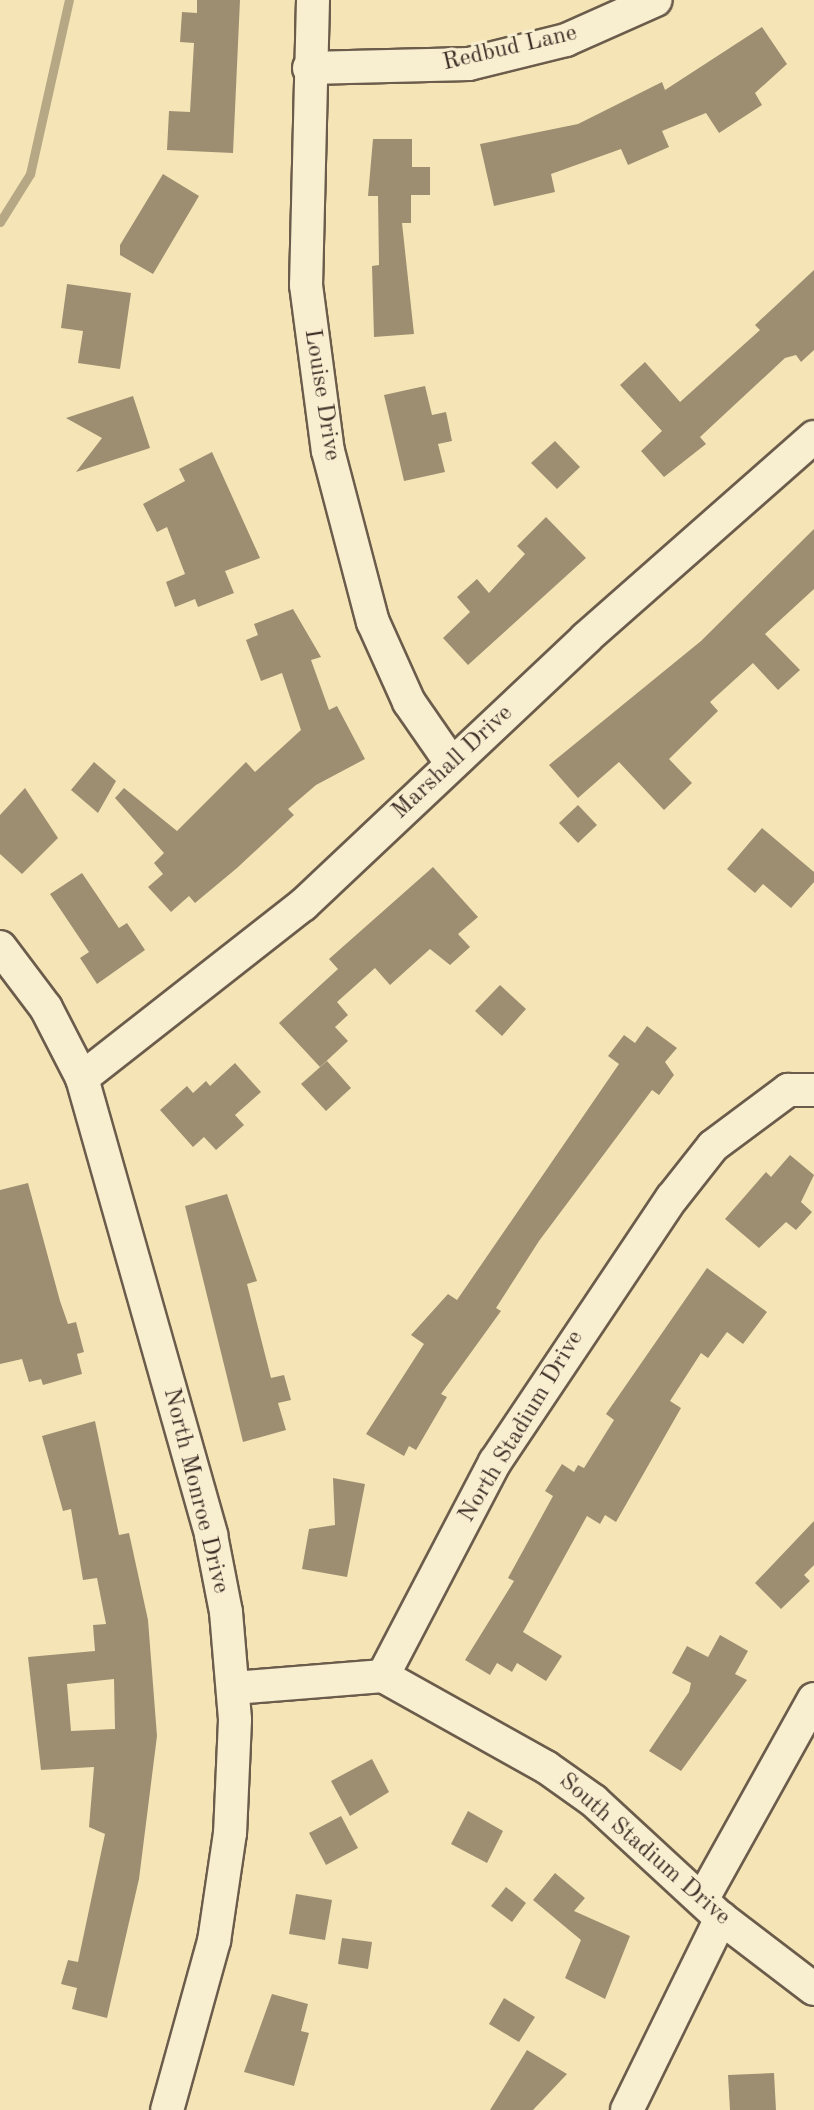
<!DOCTYPE html>
<html>
<head>
<meta charset="utf-8">
<style>
	body { margin:0 }
	#map { position:relative; width:814px; height:2110px; overflow:hidden; background:#f5e5b6; font-family:"Old Standard TT",serif }
	div>[style] { position:absolute }
	[style*='--x'] { left:calc(var(--x)*1px); top:calc(var(--y)*1px); width:calc(var(--w)*1px); rotate:calc(var(--a)*1deg) }
	.stream>* { height:9px; margin:-4.5px; padding:0 4.5px; transform-origin:4.5px; border-radius:4.5px; background:#b6a785 }
	.building>* { inset:0; background:#9d8e71 }
	.roads { filter:drop-shadow(2px 0 #6b5c4b) drop-shadow(-2px 0 #6b5c4b) drop-shadow(0 2px #6b5c4b) drop-shadow(0 -2px #6b5c4b) }
	.minor>* { height:32px; margin:-16px; padding:0 16px; transform-origin:16px; border-radius:16px; background:#f8eed0 }
	span { translate:-50% -50%; white-space:nowrap; text-align:center; line-height:1.15; -webkit-text-stroke:6px #f8eed0; paint-order:stroke }
	.street-label { font-size:24px; color:#3d2f27 }
</style>
</head>
<body>
<div id="map">
	<div class="stream">
		<i style="--x:0;--y:222;--w:57;--a:-58"></i>
		<i style="--x:30;--y:174;--w:178;--a:-77.4"></i>
	</div>
	<div class="building">
		<i style="clip-path:polygon(197px 0,240px 0,233px 153px,167px 150px,169px 111px,190px 112px,194px 43px,180px 42px,182px 12px,197px 13px)"></i>
		<i style="clip-path:polygon(762px 27px,787px 64px,755px 93px,762px 105px,719px 133px,706px 113px,662px 131px,669px 147px,628px 165px,621px 149px,551px 174px,555px 192px,494px 206px,480px 144px,578px 124px,662px 82px,665px 90px)"></i>
		<i style="clip-path:polygon(373px 139px,412px 139px,412px 167px,430px 167px,430px 195px,411px 195px,411px 223px,402px 223px,414px 334px,374px 337px,372px 266px,379px 265px,378px 196px,368px 196px)"></i>
		<i style="clip-path:polygon(163px 174px,199px 196px,153px 274px,120px 255px,120px 245px)"></i>
		<i style="clip-path:polygon(814px 270px,814px 350px,801px 362px,796px 355px,785px 358px,700px 437px,706px 444px,664px 477px,641px 451px,662px 431px,620px 385px,645px 362px,680px 402px,760px 330px,755px 325px)"></i>
		<i style="clip-path:polygon(67px 284px,131px 293px,120px 369px,78px 363px,83px 331px,61px 328px)"></i>
		<i style="clip-path:polygon(425px 386px,432px 415px,446px 412px,452px 441px,438px 444px,445px 472px,404px 481px,384px 395px)"></i>
		<i style="clip-path:polygon(133px 396px,150px 448px,76px 472px,102px 438px,66px 418px)"></i>
		<i style="clip-path:polygon(555px 441px,580px 467px,557px 489px,531px 463px)"></i>
		<i style="clip-path:polygon(212px 452px,260px 558px,225px 571px,234px 593px,198px 607px,195px 599px,175px 607px,166px 582px,185px 574px,167px 527px,157px 532px,143px 504px,185px 481px,179px 469px)"></i>
		<i style="clip-path:polygon(546px 517px,586px 558px,468px 665px,443px 638px,470px 612px,457px 597px,477px 579px,489px 593px,525px 554px,517px 546px)"></i>
		<i style="clip-path:polygon(814px 529px,814px 589px,765px 634px,800px 670px,778px 690px,753px 663px,710px 702px,718px 711px,669px 759px,692px 783px,664px 810px,619px 762px,578px 798px,549px 765px,701px 641px)"></i>
		<i style="clip-path:polygon(293px 609px,321px 657px,311px 660px,329px 710px,337px 706px,365px 759px,316px 785px,288px 809px,294px 815px,237px 868px,195px 903px,189px 896px,171px 912px,148px 887px,163px 874px,154px 863px,164px 853px,115px 798px,124px 788px,177px 831px,246px 762px,255px 772px,301px 730px,282px 673px,261px 681px,246px 640px,258px 635px,254px 624px)"></i>
		<i style="clip-path:polygon(94px 762px,116px 781px,98px 813px,71px 790px)"></i>
		<i style="clip-path:polygon(25px 788px,58px 838px,22px 874px,0 854px,0 815px)"></i>
		<i style="clip-path:polygon(578px 805px,597px 825px,578px 843px,559px 823px)"></i>
		<i style="clip-path:polygon(762px 828px,814px 872px,814px 882px,791px 908px,763px 884px,755px 893px,727px 869px)"></i>
		<i style="clip-path:polygon(433px 867px,478px 917px,458px 934px,470px 947px,450px 965px,430px 949px,390px 985px,375px 968px,337px 1002px,348px 1015px,335px 1027px,348px 1041px,320px 1067px,279px 1023px,338px 969px,329px 959px)"></i>
		<i style="clip-path:polygon(82px 873px,119px 928px,127px 923px,145px 950px,97px 984px,80px 958px,89px 952px,50px 894px)"></i>
		<i style="clip-path:polygon(500px 985px,526px 1009px,502px 1036px,475px 1011px)"></i>
		<i style="clip-path:polygon(647px 1026px,677px 1048px,665px 1062px,674px 1075px,659px 1095px,652px 1090px,539px 1241px,496px 1308px,501px 1311px,441px 1394px,447px 1397px,416px 1450px,409px 1446px,404px 1456px,366px 1434px,424px 1344px,411px 1335px,448px 1294px,457px 1300px,619px 1064px,608px 1056px,624px 1035px,635px 1043px)"></i>
		<i style="clip-path:polygon(327px 1061px,351px 1088px,326px 1111px,301px 1084px)"></i>
		<i style="clip-path:polygon(235px 1063px,261px 1092px,235px 1115px,244px 1125px,216px 1150px,204px 1137px,193px 1147px,160px 1110px,187px 1086px,193px 1093px,206px 1081px,210px 1086px)"></i>
		<i style="clip-path:polygon(790px 1155px,814px 1175px,801px 1202px,812px 1212px,796px 1230px,786px 1222px,759px 1248px,725px 1219px,766px 1172px,771px 1177px)"></i>
		<i style="clip-path:polygon(28px 1183px,60px 1301px,68px 1324px,76px 1322px,84px 1352px,77px 1354px,82px 1374px,43px 1385px,41px 1379px,29px 1382px,22px 1359px,0 1364px,0 1190px)"></i>
		<i style="clip-path:polygon(227px 1194px,257px 1281px,247px 1284px,271px 1378px,284px 1375px,291px 1400px,278px 1403px,286px 1430px,243px 1442px,185px 1206px)"></i>
		<i style="clip-path:polygon(707px 1268px,767px 1312px,743px 1344px,727px 1332px,708px 1358px,701px 1353px,670px 1401px,681px 1408px,616px 1522px,605px 1515px,600px 1524px,587px 1516px,523px 1632px,562px 1656px,546px 1681px,517px 1663px,512px 1672px,497px 1663px,490px 1675px,465px 1660px,514px 1581px,508px 1578px,553px 1496px,545px 1491px,562px 1464px,574px 1472px,578px 1465px,584px 1468px,614px 1420px,606px 1414px)"></i>
		<i style="clip-path:polygon(evenodd,95px 1421px,119px 1535px,129px 1533px,148px 1620px,157px 1736px,139px 1879px,107px 2018px,72px 2009px,77px 1988px,61px 1984px,68px 1960px,78px 1962px,105px 1834px,89px 1827px,94px 1767px,41px 1770px,28px 1657px,95px 1651px,93px 1625px,106px 1624px,97px 1578px,83px 1580px,71px 1509px,63px 1511px,42px 1436px,95px 1421px,114px 1679px,115px 1729px,71px 1731px,67px 1684px,114px 1679px)"></i>
		<i style="clip-path:polygon(333px 1478px,365px 1484px,347px 1577px,302px 1569px,309px 1529px,335px 1525px)"></i>
		<i style="clip-path:polygon(814px 1521px,814px 1565px,804px 1575px,810px 1581px,781px 1609px,755px 1583px)"></i>
		<i style="clip-path:polygon(720px 1635px,748px 1651px,735px 1674px,747px 1680px,681px 1771px,649px 1751px,689px 1692px,691px 1683px,672px 1673px,687px 1646px,708px 1657px)"></i>
		<i style="clip-path:polygon(372px 1759px,389px 1792px,350px 1816px,331px 1781px)"></i>
		<i style="clip-path:polygon(468px 1811px,503px 1831px,487px 1863px,451px 1844px)"></i>
		<i style="clip-path:polygon(341px 1816px,358px 1848px,326px 1865px,309px 1833px)"></i>
		<i style="clip-path:polygon(555px 1873px,585px 1898px,574px 1911px,630px 1936px,605px 1999px,565px 1978px,581px 1940px,533px 1900px)"></i>
		<i style="clip-path:polygon(506px 1887px,526px 1903px,512px 1922px,491px 1906px)"></i>
		<i style="clip-path:polygon(296px 1894px,332px 1900px,325px 1940px,289px 1934px)"></i>
		<i style="clip-path:polygon(342px 1938px,372px 1942px,368px 1969px,338px 1964px)"></i>
		<i style="clip-path:polygon(272px 1994px,308px 2004px,301px 2031px,309px 2033px,294px 2086px,244px 2072px)"></i>
		<i style="clip-path:polygon(504px 1998px,535px 2017px,519px 2042px,489px 2024px)"></i>
		<i style="clip-path:polygon(527px 2050px,567px 2074px,533px 2110px,490px 2110px)"></i>
		<i style="clip-path:polygon(774px 2073px,776px 2110px,730px 2110px,728px 2075px)"></i>
	</div>
	<div class="roads">
		<div class="minor">
			<i style="--x:313;--y:0;--w:285;--a:91.4"></i>
			<i style="--x:306;--y:285;--w:167;--a:82.5"></i>
			<i style="--x:328;--y:451;--w:177;--a:75.3"></i>
			<i style="--x:373;--y:622;--w:88;--a:65.8"></i>
			<i style="--x:409;--y:702;--w:75;--a:55.3"></i>
			<i style="--x:309;--y:68;--w:160;--a:-1.4"></i>
			<i style="--x:469;--y:64;--w:100;--a:-13.9"></i>
			<i style="--x:566;--y:40;--w:98;--a:-24"></i>
			<i style="--x:0;--y:947;--w:76;--a:53"></i>
			<i style="--x:46;--y:1008;--w:79;--a:62.8"></i>
			<i style="--x:82;--y:1078;--w:475;--a:74.2"></i>
			<i style="--x:211;--y:1535;--w:78;--a:79"></i>
			<i style="--x:226;--y:1612;--w:108;--a:85.2"></i>
			<i style="--x:235;--y:1720;--w:113;--a:92.5"></i>
			<i style="--x:230;--y:1833;--w:109;--a:98.4"></i>
			<i style="--x:214;--y:1941;--w:175;--a:105.5"></i>
			<i style="--x:82;--y:1078;--w:281;--a:-38.1"></i>
			<i style="--x:303;--y:905;--w:389;--a:-43.3"></i>
			<i style="--x:586;--y:638;--w:304;--a:-41.4"></i>
			<i style="--x:383;--y:1676;--w:187;--a:29.2"></i>
			<i style="--x:546;--y:1767;--w:59;--a:35.3"></i>
			<i style="--x:594;--y:1801;--w:173;--a:42.7"></i>
			<i style="--x:721;--y:1918;--w:117;--a:37.4"></i>
			<i style="--x:234;--y:1688;--w:149;--a:-4.6"></i>
			<i style="--x:383;--y:1676;--w:242;--a:-62.4"></i>
			<i style="--x:495;--y:1462;--w:318;--a:-56.2"></i>
			<i style="--x:672;--y:1198;--w:66;--a:-51.7"></i>
			<i style="--x:713;--y:1146;--w:94;--a:-36.7"></i>
			<i style="--x:788;--y:1090;--w:26;--a:0"></i>
			<i style="--x:702;--y:1900;--w:230;--a:-60.9"></i>
			<i style="--x:627;--y:2110;--w:214;--a:-63.9"></i>
		</div>
	</div>
	<div class="street-label">
		<span style="left:510px;top:49px;rotate:-13deg">Redbud Lane</span>
		<span style="left:321px;top:395px;rotate:81deg">Louise Drive</span>
		<span style="left:453px;top:763px;rotate:-43deg">Marshall Drive</span>
		<span style="left:522px;top:1427px;rotate:-59deg">North Stadium Drive</span>
		<span style="left:195px;top:1491px;rotate:76deg">North Monroe Drive</span>
		<span style="left:644px;top:1850px;rotate:41deg">South Stadium Drive</span>
	</div>
</div>
</body>
</html>
